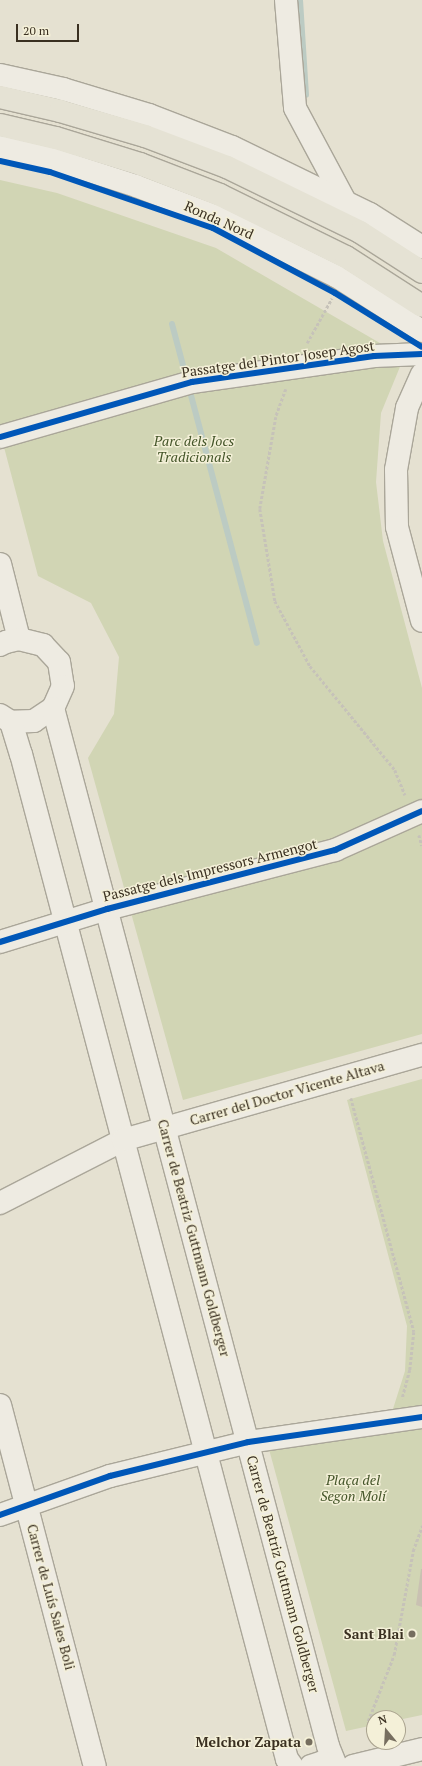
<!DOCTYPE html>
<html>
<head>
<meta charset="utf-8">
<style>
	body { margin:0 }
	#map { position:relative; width:422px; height:1766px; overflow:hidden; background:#e5e1d1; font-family:"PT Serif",serif }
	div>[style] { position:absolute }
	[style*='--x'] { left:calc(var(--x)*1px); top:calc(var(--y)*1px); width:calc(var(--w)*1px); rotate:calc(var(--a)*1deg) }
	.green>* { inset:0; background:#d1d5b4 }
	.stream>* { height:6px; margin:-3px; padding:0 3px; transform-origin:3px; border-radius:3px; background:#bccbc3 }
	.building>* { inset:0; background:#c9c1b2 }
	.path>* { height:2.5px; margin-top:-1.25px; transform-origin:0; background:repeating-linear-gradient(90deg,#c6c2b9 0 3px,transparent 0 5px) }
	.roads { filter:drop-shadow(1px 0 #aaa699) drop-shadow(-1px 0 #aaa699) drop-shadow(0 1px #aaa699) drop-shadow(0 -1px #aaa699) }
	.minor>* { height:22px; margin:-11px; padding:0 11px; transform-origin:11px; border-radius:11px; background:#eeebe2 }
	.major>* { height:22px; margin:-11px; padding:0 11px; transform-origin:11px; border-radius:11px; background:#e5e2d4 }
	.cycleway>* { height:6px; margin:-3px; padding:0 3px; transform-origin:3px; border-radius:3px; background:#0057b8 }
	.dots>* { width:11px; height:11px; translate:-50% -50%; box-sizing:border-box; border:2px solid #f4f0d8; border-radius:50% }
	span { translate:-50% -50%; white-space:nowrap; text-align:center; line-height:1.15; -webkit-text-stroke:3px #f4f0d8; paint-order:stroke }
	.street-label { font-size:14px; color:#3a3021 }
	.park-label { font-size:14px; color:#445529; font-style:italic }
	.poi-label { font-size:14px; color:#3a3021; font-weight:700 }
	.right { translate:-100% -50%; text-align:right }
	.north { position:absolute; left:366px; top:1710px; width:40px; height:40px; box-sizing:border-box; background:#f4f0d8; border:1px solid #aaa38f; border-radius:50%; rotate:342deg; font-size:11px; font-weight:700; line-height:16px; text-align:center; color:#3a3021 }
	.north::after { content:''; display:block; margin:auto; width:14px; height:18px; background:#766e5f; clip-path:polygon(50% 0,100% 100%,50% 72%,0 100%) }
	.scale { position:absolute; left:16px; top:24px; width:63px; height:18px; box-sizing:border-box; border:2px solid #3a3021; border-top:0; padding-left:5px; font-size:12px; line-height:14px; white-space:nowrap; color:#3a3021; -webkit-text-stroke:3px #f4f0d8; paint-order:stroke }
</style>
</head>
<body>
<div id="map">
	<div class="green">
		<i style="clip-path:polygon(0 180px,57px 193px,216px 248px,404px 357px,381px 413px,376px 482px,383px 541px,422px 688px,422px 1034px,183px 1100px,88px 758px,114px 714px,119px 657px,91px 603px,38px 576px,0 432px)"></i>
		<i style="clip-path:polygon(422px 1079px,422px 1715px,398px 1720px,398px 1718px,374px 1718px,374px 1725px,346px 1731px,264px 1431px,392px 1412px,405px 1371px,407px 1326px,347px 1100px)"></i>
	</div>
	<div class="stream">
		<i style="--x:300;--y:0;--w:95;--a:86.4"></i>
		<i style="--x:172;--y:324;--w:330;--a:75.1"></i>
	</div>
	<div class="building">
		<i style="clip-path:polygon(421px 1569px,422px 1569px,422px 1607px,416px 1605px)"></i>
	</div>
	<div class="path">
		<i style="--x:307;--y:343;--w:51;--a:-60.9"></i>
		<i style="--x:286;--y:389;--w:30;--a:110"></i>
		<i style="--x:276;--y:417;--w:93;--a:99.9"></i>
		<i style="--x:260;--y:509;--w:93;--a:80.7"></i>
		<i style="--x:275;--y:601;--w:74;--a:61.7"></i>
		<i style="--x:310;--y:666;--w:134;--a:50.7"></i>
		<i style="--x:395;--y:770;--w:27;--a:68"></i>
		<i style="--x:419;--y:835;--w:11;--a:75"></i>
		<i style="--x:351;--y:1098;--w:242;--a:74.9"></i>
		<i style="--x:414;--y:1332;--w:38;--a:96"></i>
		<i style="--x:410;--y:1370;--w:30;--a:105"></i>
		<i style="--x:373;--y:1739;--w:19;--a:-106"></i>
		<i style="--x:368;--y:1721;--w:71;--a:-68.5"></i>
		<i style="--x:394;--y:1655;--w:106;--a:-79.6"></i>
		<i style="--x:413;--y:1551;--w:27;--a:-70"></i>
	</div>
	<div class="roads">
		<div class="minor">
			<i style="--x:286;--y:0;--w:108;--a:85.2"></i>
			<i style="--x:295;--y:108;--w:108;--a:61.8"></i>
			<i style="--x:0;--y:75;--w:65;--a:12.5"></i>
			<i style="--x:63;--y:89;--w:90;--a:16.8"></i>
			<i style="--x:149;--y:115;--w:89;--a:21.1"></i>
			<i style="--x:232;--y:147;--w:153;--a:25.9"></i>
			<i style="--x:370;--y:214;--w:62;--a:32.4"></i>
			<i style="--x:0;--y:147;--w:53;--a:13"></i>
			<i style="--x:52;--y:159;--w:88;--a:17.8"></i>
			<i style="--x:136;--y:186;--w:85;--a:20.8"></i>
			<i style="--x:215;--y:216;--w:135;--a:26.4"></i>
			<i style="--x:336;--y:276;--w:102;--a:32.6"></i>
			<i style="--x:422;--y:374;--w:37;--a:114"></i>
			<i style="--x:407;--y:408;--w:63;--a:100.1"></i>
			<i style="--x:396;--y:470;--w:57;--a:89"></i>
			<i style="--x:397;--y:527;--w:97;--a:75.1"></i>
			<i style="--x:0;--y:437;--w:200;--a:-16"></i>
			<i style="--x:192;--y:382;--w:184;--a:-8.1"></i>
			<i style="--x:374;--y:356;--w:48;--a:-2.4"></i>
			<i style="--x:0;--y:564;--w:77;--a:75.8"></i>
			<i style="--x:0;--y:645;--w:7;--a:-27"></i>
			<i style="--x:6;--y:642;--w:13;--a:-13"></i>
			<i style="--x:19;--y:639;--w:25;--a:14"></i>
			<i style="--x:43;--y:645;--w:23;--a:47"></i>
			<i style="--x:59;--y:662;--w:24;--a:81"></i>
			<i style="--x:63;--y:686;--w:24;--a:114"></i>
			<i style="--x:53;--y:708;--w:23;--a:146"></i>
			<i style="--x:34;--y:721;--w:23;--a:178"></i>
			<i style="--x:11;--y:722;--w:13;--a:-148"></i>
			<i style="--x:53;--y:708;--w:1074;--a:75.16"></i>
			<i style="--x:328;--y:1746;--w:22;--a:68"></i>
			<i style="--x:11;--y:722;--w:34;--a:73"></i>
			<i style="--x:21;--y:754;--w:1040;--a:75.18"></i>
			<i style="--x:287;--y:1759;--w:9;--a:54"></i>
			<i style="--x:0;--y:942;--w:112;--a:-17.1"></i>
			<i style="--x:107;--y:909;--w:236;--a:-14.5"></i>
			<i style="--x:335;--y:850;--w:95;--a:-24.1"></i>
			<i style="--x:0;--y:1203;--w:138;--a:-27.1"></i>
			<i style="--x:123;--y:1140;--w:311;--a:-15.9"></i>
			<i style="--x:0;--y:1405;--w:373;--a:75.3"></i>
			<i style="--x:0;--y:1515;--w:117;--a:-19.5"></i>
			<i style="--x:110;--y:1476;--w:142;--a:-13.8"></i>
			<i style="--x:248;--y:1442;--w:176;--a:-8.2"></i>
			<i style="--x:311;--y:1766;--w:13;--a:-18"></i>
			<i style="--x:323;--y:1762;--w:12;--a:20"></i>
			<i style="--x:353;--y:1766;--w:71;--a:-13.8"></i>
		</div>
		<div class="major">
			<i style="--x:0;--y:97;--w:62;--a:13.1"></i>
			<i style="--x:60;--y:111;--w:89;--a:16.4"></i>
			<i style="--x:145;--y:136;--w:88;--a:20.7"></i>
			<i style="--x:227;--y:167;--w:148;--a:26"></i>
			<i style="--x:360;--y:232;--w:74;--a:32.8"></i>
			<i style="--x:0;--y:125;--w:57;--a:13.1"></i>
			<i style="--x:56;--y:138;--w:88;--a:17.2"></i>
			<i style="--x:140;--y:164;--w:86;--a:21.2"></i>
			<i style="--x:220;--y:195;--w:140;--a:26.2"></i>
			<i style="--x:346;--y:257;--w:90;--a:32.8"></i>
		</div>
	</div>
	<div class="cycleway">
		<i style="--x:0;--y:161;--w:51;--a:12.4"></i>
		<i style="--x:50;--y:172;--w:172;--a:19"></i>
		<i style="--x:213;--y:228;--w:138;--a:28"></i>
		<i style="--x:335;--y:293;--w:102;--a:31.8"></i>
		<i style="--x:0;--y:437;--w:200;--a:-16"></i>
		<i style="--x:192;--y:382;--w:184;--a:-8.1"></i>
		<i style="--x:374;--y:356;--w:48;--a:-2.4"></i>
		<i style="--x:0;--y:942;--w:112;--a:-17.1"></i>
		<i style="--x:107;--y:909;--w:236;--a:-14.5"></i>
		<i style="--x:335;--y:850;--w:95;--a:-24.1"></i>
		<i style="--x:0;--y:1515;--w:117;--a:-19.5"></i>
		<i style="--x:110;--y:1476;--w:142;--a:-13.8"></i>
		<i style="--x:248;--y:1442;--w:176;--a:-8.2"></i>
	</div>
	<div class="dots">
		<i style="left:412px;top:1634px;background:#766e5f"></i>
		<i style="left:309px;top:1742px;background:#766e5f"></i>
	</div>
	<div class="street-label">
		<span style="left:219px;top:220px;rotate:24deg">Ronda Nord</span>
		<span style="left:278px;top:359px;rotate:-8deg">Passatge del Pintor Josep Agost</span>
		<span style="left:210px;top:870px;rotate:-14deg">Passatge dels Impressors Armengot</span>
		<span style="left:287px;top:1093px;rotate:-16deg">Carrer del Doctor Vicente Altava</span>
		<span style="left:194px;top:1238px;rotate:75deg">Carrer de Beatriz Guttmann Goldberger</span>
		<span style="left:283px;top:1574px;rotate:75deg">Carrer de Beatriz Guttmann Goldberger</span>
		<span style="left:51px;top:1597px;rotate:75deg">Carrer de Luís Sales Boli</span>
	</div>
	<div class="park-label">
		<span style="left:194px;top:449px">Parc dels Jocs<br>Tradicionals</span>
		<span style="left:353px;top:1488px">Plaça del<br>Segon Molí</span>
	</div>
	<div class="poi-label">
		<span class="right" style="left:404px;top:1634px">Sant Blai</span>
		<span class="right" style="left:301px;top:1742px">Melchor Zapata</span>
	</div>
	<div class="north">N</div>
	<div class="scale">20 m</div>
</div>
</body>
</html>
